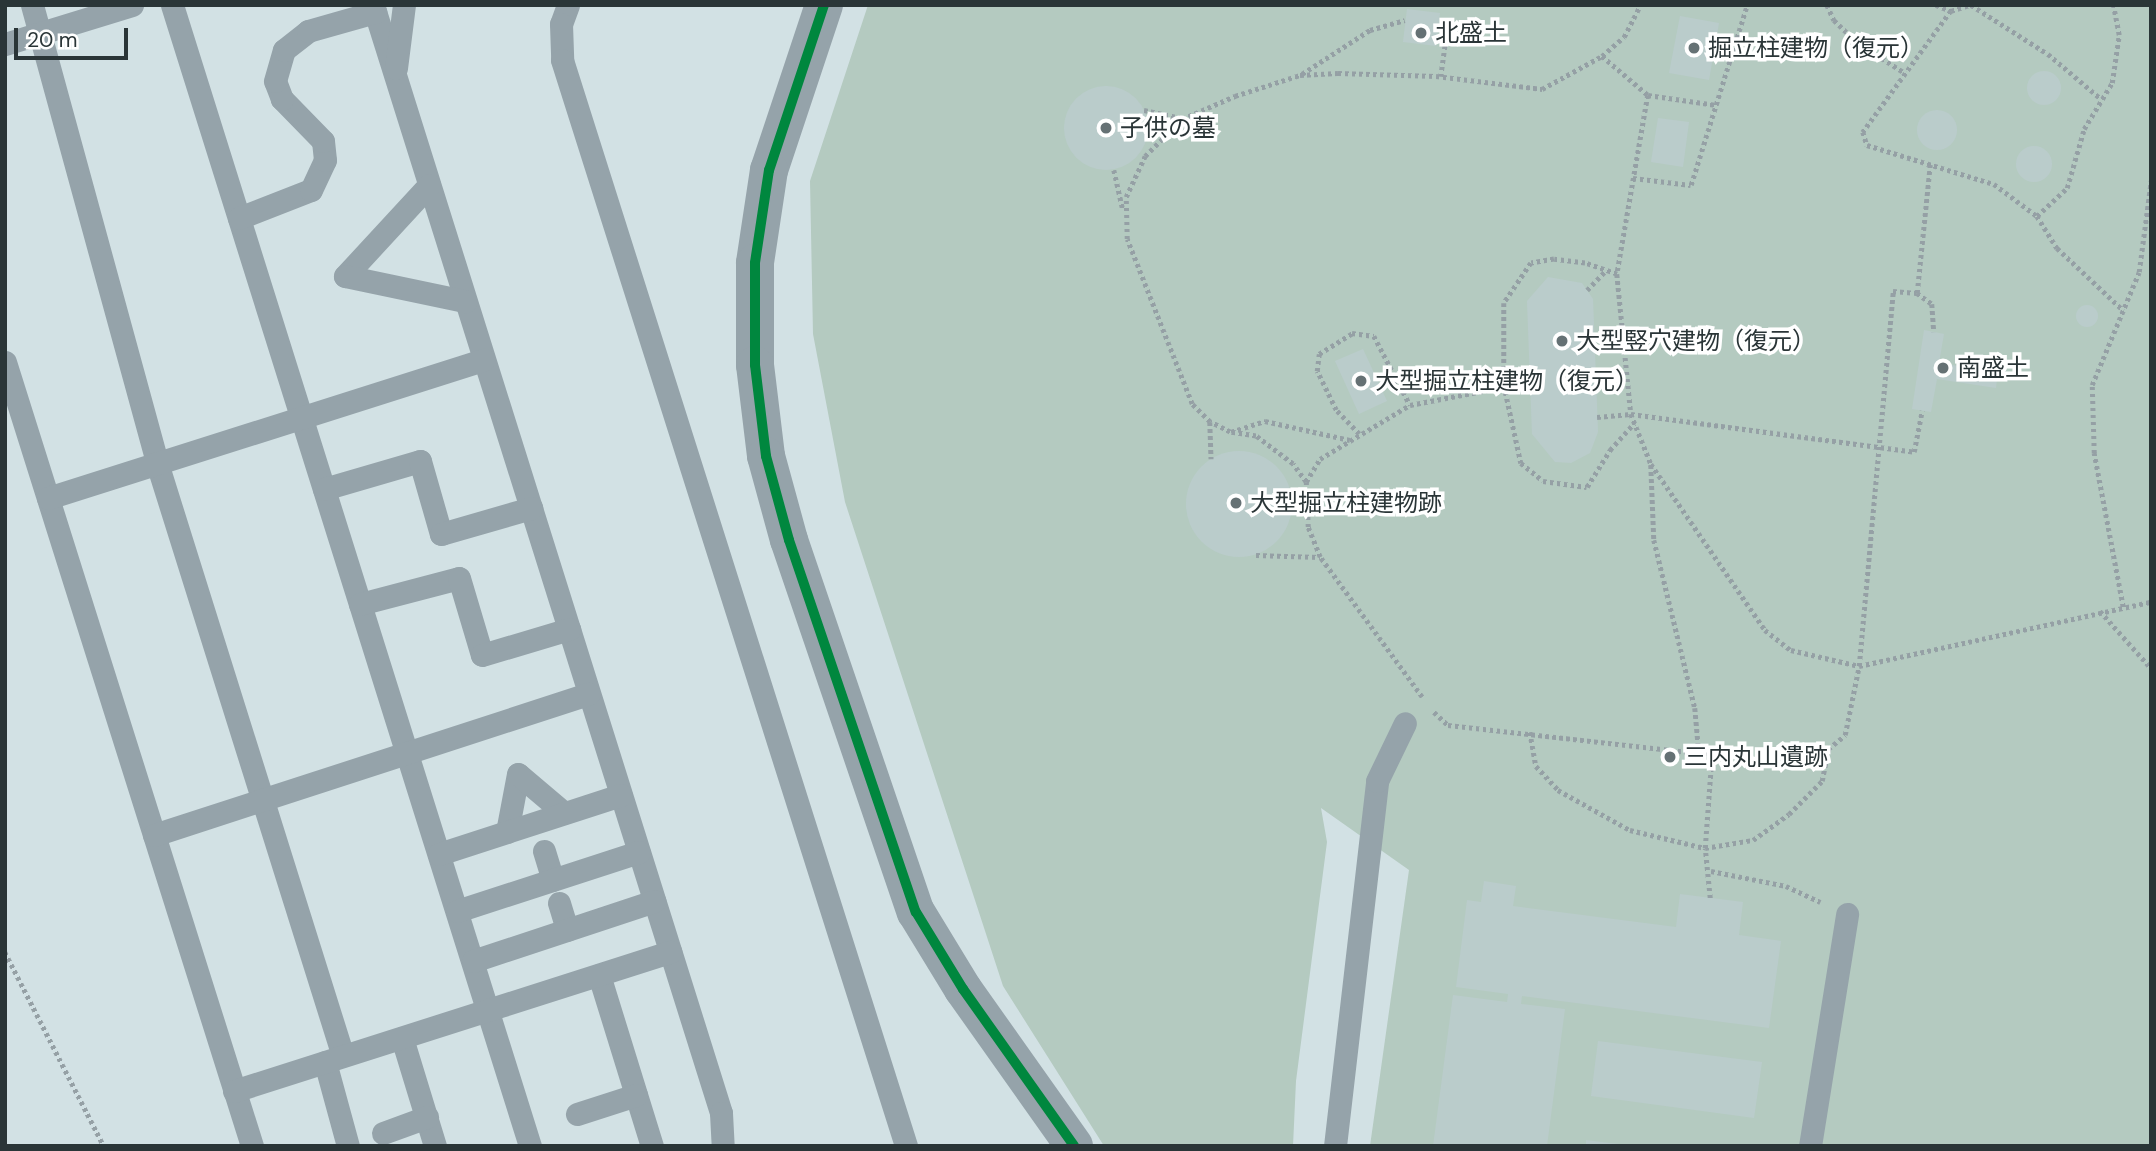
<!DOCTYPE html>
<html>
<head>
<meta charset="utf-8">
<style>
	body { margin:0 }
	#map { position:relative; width:2156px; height:1151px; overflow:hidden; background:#d2e1e4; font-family:"DM Sans","Noto Sans JP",sans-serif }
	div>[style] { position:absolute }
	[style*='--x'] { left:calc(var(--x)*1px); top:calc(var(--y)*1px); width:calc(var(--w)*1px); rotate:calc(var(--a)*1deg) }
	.green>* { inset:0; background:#b4cac0 }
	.building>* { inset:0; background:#bacccb }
	.round { border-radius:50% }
	.path>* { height:4.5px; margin-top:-2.25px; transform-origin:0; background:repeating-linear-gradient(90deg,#95a0a5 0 3.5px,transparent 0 7px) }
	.lane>* { height:23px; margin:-11.5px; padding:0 11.5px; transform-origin:11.5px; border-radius:11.5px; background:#95a3aa }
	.street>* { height:38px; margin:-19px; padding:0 19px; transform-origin:19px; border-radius:19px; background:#95a3aa }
	.cycleway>* { height:10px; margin:-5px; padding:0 5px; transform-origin:5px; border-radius:5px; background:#00873e }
	.dots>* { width:19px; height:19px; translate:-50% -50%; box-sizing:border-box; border:4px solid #fff; border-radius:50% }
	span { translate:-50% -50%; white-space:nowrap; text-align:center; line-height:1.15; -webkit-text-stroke:7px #fff; paint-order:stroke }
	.poi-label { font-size:24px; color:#2a3537 }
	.left { translate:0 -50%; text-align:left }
	.frame { position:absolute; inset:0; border:7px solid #2a3537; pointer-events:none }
	.scale { position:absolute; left:14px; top:28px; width:114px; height:32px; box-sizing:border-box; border:4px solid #2a3537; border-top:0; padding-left:9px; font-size:21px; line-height:24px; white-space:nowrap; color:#2a3537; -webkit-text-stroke:5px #fff; paint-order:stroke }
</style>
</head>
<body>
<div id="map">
	<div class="green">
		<i style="clip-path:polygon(868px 5px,2151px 5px,2151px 1146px,1370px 1146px,1409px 870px,1321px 808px,1327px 842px,1296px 1081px,1293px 1146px,1104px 1146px,1003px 986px,845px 502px,813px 334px,810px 181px)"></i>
	</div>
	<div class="building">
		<i style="clip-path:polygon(1407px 9px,1440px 13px,1436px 46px,1403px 42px)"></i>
		<i style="clip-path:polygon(1680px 16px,1719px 23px,1709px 80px,1669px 73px)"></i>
		<i class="round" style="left:2027px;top:71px;width:34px;height:34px"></i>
		<i class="round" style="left:1064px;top:86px;width:84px;height:84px"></i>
		<i class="round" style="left:1917px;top:110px;width:40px;height:40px"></i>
		<i style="clip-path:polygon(1658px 118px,1689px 122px,1683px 167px,1651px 162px)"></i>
		<i class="round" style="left:2016px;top:146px;width:36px;height:36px"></i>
		<i style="clip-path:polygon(1548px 277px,1582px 283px,1593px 299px,1598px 432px,1590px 453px,1571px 463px,1555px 462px,1532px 434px,1527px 301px)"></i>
		<i class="round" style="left:2076px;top:305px;width:22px;height:22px"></i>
		<i style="clip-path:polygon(1924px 330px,1944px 334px,1939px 363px,1998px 372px,1996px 388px,1937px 379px,1931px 412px,1912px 409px)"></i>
		<i style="clip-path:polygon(1363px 349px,1387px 401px,1359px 414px,1335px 361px)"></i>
		<i class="round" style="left:1186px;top:451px;width:106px;height:106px"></i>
		<i style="clip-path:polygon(1484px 881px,1516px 886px,1513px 906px,1676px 927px,1680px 894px,1743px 902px,1739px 935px,1781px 941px,1769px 1028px,1522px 996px,1521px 1004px,1565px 1009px,1547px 1146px,1433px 1146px,1453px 995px,1507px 1002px,1508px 994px,1456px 987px,1467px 900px,1481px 902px)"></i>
		<i style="clip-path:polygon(1598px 1041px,1762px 1062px,1754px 1118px,1591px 1096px)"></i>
		<i style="clip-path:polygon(1586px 1140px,1618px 1144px,1618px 1146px,1586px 1146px)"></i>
	</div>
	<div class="path">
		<i style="--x:1827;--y:5;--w:17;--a:65"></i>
		<i style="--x:1834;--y:20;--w:33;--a:44"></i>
		<i style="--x:1858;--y:43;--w:56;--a:32.6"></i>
		<i style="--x:1936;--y:5;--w:16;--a:22"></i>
		<i style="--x:1951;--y:11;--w:150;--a:126"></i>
		<i style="--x:1863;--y:132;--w:14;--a:73"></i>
		<i style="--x:1867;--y:145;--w:133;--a:17.1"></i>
		<i style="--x:1994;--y:184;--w:54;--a:36.7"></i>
		<i style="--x:2037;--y:216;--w:38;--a:58"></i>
		<i style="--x:2057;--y:248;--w:91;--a:43.2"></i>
		<i style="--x:1971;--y:5;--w:91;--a:32.5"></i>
		<i style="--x:2048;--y:54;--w:68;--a:40.2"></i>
		<i style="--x:1951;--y:11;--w:19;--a:-18"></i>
		<i style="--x:1440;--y:24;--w:8;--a:7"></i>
		<i style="--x:1448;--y:25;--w:52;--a:97.7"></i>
		<i style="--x:1602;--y:56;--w:60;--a:40.3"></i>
		<i style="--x:1648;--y:95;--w:182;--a:99.8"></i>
		<i style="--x:1617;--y:274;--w:141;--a:84.3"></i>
		<i style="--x:1631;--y:414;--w:54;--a:68.2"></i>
		<i style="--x:1651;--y:464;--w:201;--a:55.5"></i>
		<i style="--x:1765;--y:630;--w:33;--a:38"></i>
		<i style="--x:1791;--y:650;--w:70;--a:13.2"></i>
		<i style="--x:1859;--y:666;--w:299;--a:-12.4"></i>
		<i style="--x:1302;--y:74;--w:81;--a:-32.9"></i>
		<i style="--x:1370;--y:30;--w:36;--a:-16"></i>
		<i style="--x:1648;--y:95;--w:69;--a:8.4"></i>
		<i style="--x:1144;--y:110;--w:38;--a:12"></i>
		<i style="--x:1114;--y:170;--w:41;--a:77.3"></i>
		<i style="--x:1633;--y:178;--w:58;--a:6.9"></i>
		<i style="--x:1691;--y:185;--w:189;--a:-72.7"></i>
		<i style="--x:2037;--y:216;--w:41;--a:-43"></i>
		<i style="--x:2067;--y:188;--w:61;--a:-73.9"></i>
		<i style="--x:2084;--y:129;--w:54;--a:-58.7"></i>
		<i style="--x:2112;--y:83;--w:49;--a:-81.7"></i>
		<i style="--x:2119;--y:35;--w:31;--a:-101"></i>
		<i style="--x:1617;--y:274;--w:34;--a:-161"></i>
		<i style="--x:1585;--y:263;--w:31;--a:-173"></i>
		<i style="--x:1554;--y:259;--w:23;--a:170"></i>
		<i style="--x:1531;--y:263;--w:48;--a:124"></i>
		<i style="--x:1504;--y:303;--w:82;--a:90"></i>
		<i style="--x:1504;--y:385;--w:80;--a:77.7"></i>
		<i style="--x:1521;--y:463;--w:28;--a:39"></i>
		<i style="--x:1543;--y:481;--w:44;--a:7.8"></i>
		<i style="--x:1587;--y:487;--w:44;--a:-58.1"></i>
		<i style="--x:1610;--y:450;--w:36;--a:-48"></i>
		<i style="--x:1587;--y:290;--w:28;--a:-46"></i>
		<i style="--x:1917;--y:293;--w:19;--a:36"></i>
		<i style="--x:1932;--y:304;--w:28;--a:86"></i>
		<i style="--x:1597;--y:417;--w:34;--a:-5"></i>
		<i style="--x:1631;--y:414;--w:286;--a:7.6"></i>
		<i style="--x:1914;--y:452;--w:42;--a:-79"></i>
		<i style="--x:1210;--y:422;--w:37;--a:88"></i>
		<i style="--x:1231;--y:432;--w:36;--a:-18"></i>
		<i style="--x:1265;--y:421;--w:87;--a:12.6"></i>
		<i style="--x:1359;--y:434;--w:33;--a:-134"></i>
		<i style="--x:1336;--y:410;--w:43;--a:-116"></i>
		<i style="--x:1317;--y:371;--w:17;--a:-83"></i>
		<i style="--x:1319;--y:354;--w:39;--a:-32"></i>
		<i style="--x:1352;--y:333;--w:22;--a:8"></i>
		<i style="--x:1374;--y:336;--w:78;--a:62.4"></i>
		<i style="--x:1651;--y:465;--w:75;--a:87.7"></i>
		<i style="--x:1654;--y:540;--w:173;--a:76.3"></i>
		<i style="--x:1695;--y:708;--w:45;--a:84.9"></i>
		<i style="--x:1306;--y:482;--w:27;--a:-59"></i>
		<i style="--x:1320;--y:459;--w:105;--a:-31"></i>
		<i style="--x:1410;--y:405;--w:122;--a:-10.9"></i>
		<i style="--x:1256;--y:555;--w:64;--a:1.8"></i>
		<i style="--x:2123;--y:607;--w:157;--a:-100.7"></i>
		<i style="--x:2094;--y:453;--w:68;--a:-91.7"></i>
		<i style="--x:2092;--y:385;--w:122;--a:-67.4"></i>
		<i style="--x:2139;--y:272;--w:92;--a:-82.5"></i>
		<i style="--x:2100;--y:611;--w:76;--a:48.2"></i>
		<i style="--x:1422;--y:697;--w:173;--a:-126.1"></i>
		<i style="--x:1320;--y:557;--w:32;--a:-112"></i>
		<i style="--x:1308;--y:527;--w:45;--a:-92.5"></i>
		<i style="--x:1306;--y:482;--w:22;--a:-126"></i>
		<i style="--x:1293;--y:464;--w:46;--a:-142.9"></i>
		<i style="--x:1256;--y:436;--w:26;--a:-171"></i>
		<i style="--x:1230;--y:432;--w:22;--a:-153"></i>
		<i style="--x:1210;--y:422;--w:25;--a:-135"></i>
		<i style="--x:1192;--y:404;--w:177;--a:-111.5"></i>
		<i style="--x:1127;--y:239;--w:42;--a:-91.4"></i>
		<i style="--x:1126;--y:197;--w:45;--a:-65.1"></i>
		<i style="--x:1145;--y:156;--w:52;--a:-45"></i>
		<i style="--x:1182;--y:119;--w:58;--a:-23.5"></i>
		<i style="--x:1235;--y:96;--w:68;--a:-17.9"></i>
		<i style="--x:1300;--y:75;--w:38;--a:-3"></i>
		<i style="--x:1338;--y:73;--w:98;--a:1.8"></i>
		<i style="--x:1436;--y:76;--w:107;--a:7"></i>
		<i style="--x:1542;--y:89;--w:68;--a:-28.8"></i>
		<i style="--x:1602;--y:56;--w:29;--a:-41"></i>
		<i style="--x:1624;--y:37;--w:36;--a:-63"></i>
		<i style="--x:1434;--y:712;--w:19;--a:43"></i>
		<i style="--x:1448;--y:725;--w:253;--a:6.4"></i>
		<i style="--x:1699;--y:753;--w:129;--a:-1.8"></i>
		<i style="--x:1828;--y:749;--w:22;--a:-39"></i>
		<i style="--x:1845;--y:735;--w:70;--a:-78.5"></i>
		<i style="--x:1859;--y:666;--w:377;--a:-84.8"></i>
		<i style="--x:1893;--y:291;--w:24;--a:5"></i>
		<i style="--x:1917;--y:293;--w:129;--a:-84.2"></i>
		<i style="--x:1530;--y:732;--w:35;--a:80"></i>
		<i style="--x:1536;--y:766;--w:33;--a:47"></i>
		<i style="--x:1558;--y:790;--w:82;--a:29.1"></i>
		<i style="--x:1630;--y:830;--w:77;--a:13.5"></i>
		<i style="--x:1705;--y:848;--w:49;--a:-9.5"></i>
		<i style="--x:1753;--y:840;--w:44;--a:-35.8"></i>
		<i style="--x:1789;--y:814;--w:47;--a:-45"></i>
		<i style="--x:1822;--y:781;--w:33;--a:-79"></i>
		<i style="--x:1711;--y:871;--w:76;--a:11.3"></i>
		<i style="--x:1786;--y:886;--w:38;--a:25"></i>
		<i style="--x:1710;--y:898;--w:50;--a:-95.7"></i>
		<i style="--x:1705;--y:848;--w:95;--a:-85.8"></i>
		<i style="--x:5;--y:952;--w:218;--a:63"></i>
	</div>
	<div class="lane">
		<i style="--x:32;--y:5;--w:475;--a:74.7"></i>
		<i style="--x:157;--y:463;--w:621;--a:72.59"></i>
		<i style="--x:172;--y:5;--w:1196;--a:72.58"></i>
		<i style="--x:373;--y:5;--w:1161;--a:72.56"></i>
		<i style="--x:721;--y:1113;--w:33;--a:87"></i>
		<i style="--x:568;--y:5;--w:20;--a:110"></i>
		<i style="--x:561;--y:24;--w:36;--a:88"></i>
		<i style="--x:562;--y:60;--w:1139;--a:72.42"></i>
		<i style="--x:5;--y:44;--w:133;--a:-17.1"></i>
		<i style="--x:396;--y:68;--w:64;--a:-82.8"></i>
		<i style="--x:429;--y:185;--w:124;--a:132.7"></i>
		<i style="--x:345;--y:276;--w:123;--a:11.8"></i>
		<i style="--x:239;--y:218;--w:77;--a:-21.3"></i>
		<i style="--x:311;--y:190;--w:33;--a:-65"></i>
		<i style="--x:325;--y:160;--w:19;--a:-96"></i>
		<i style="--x:323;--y:141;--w:59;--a:-134.3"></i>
		<i style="--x:282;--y:99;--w:19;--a:-111"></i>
		<i style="--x:275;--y:81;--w:32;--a:-74"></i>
		<i style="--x:284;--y:50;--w:31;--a:-38"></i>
		<i style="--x:308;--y:31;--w:70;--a:-15.8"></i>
		<i style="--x:5;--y:362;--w:822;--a:72.51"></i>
		<i style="--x:324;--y:489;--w:100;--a:-16.3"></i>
		<i style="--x:420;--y:461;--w:76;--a:74"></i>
		<i style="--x:441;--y:534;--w:94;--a:-16.1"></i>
		<i style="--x:48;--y:498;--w:457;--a:-17.6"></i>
		<i style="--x:360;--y:604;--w:102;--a:-14.7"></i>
		<i style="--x:459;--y:578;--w:80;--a:73.4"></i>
		<i style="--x:482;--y:655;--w:91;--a:-16.6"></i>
		<i style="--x:507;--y:832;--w:59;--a:-79.3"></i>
		<i style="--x:518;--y:774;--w:60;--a:40.3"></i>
		<i style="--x:154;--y:835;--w:457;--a:-18"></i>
		<i style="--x:544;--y:851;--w:30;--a:73"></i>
		<i style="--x:439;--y:854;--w:191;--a:-18"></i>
		<i style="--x:559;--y:903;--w:28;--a:73"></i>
		<i style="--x:457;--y:911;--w:191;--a:-18"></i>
		<i style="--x:473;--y:961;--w:191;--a:-18.3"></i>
		<i style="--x:599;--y:975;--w:179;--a:72.8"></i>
		<i style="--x:402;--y:1038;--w:113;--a:73"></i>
		<i style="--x:325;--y:1062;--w:87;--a:74.7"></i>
		<i style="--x:234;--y:1091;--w:458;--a:-17.7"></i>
		<i style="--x:577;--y:1114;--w:62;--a:-17.9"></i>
		<i style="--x:383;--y:1133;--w:47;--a:-20"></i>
		<i style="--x:1335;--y:1146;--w:367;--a:-83.4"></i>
		<i style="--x:1377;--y:781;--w:64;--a:-64.2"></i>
		<i style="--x:1810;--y:1146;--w:235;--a:-80.9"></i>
	</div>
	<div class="street">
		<i style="--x:824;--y:5;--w:174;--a:108.4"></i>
		<i style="--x:769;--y:170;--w:94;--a:98.6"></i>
		<i style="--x:755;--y:263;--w:102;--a:90"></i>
		<i style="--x:755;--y:365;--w:92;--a:83.1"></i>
		<i style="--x:766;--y:456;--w:87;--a:74.7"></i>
		<i style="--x:789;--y:540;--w:393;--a:71.2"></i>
		<i style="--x:916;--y:912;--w:90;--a:58.6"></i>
		<i style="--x:963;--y:989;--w:192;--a:54.7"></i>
	</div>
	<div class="cycleway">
		<i style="--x:824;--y:5;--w:174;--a:108.4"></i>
		<i style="--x:769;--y:170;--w:94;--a:98.6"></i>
		<i style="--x:755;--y:263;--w:102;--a:90"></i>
		<i style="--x:755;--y:365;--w:92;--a:83.1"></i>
		<i style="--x:766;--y:456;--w:87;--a:74.7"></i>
		<i style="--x:789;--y:540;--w:393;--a:71.2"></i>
		<i style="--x:916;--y:912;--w:90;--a:58.6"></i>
		<i style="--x:963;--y:989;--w:192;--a:54.7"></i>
	</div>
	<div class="dots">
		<i style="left:1421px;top:33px;background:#657174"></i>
		<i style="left:1694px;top:48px;background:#657174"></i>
		<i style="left:1106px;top:128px;background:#657174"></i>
		<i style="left:1562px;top:341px;background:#657174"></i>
		<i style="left:1943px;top:368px;background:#657174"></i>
		<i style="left:1361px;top:381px;background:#657174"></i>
		<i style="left:1236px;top:503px;background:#657174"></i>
		<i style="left:1670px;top:757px;background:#657174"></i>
	</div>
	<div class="poi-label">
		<span class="left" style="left:1435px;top:33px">北盛土</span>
		<span class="left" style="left:1708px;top:48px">掘立柱建物（復元）</span>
		<span class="left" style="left:1120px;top:128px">子供の墓</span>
		<span class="left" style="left:1576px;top:341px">大型竪穴建物（復元）</span>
		<span class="left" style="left:1957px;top:368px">南盛土</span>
		<span class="left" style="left:1375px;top:381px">大型掘立柱建物（復元）</span>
		<span class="left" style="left:1250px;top:503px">大型掘立柱建物跡</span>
		<span class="left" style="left:1684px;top:757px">三内丸山遺跡</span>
	</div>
	<div class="frame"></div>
	<div class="scale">20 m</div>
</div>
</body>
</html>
